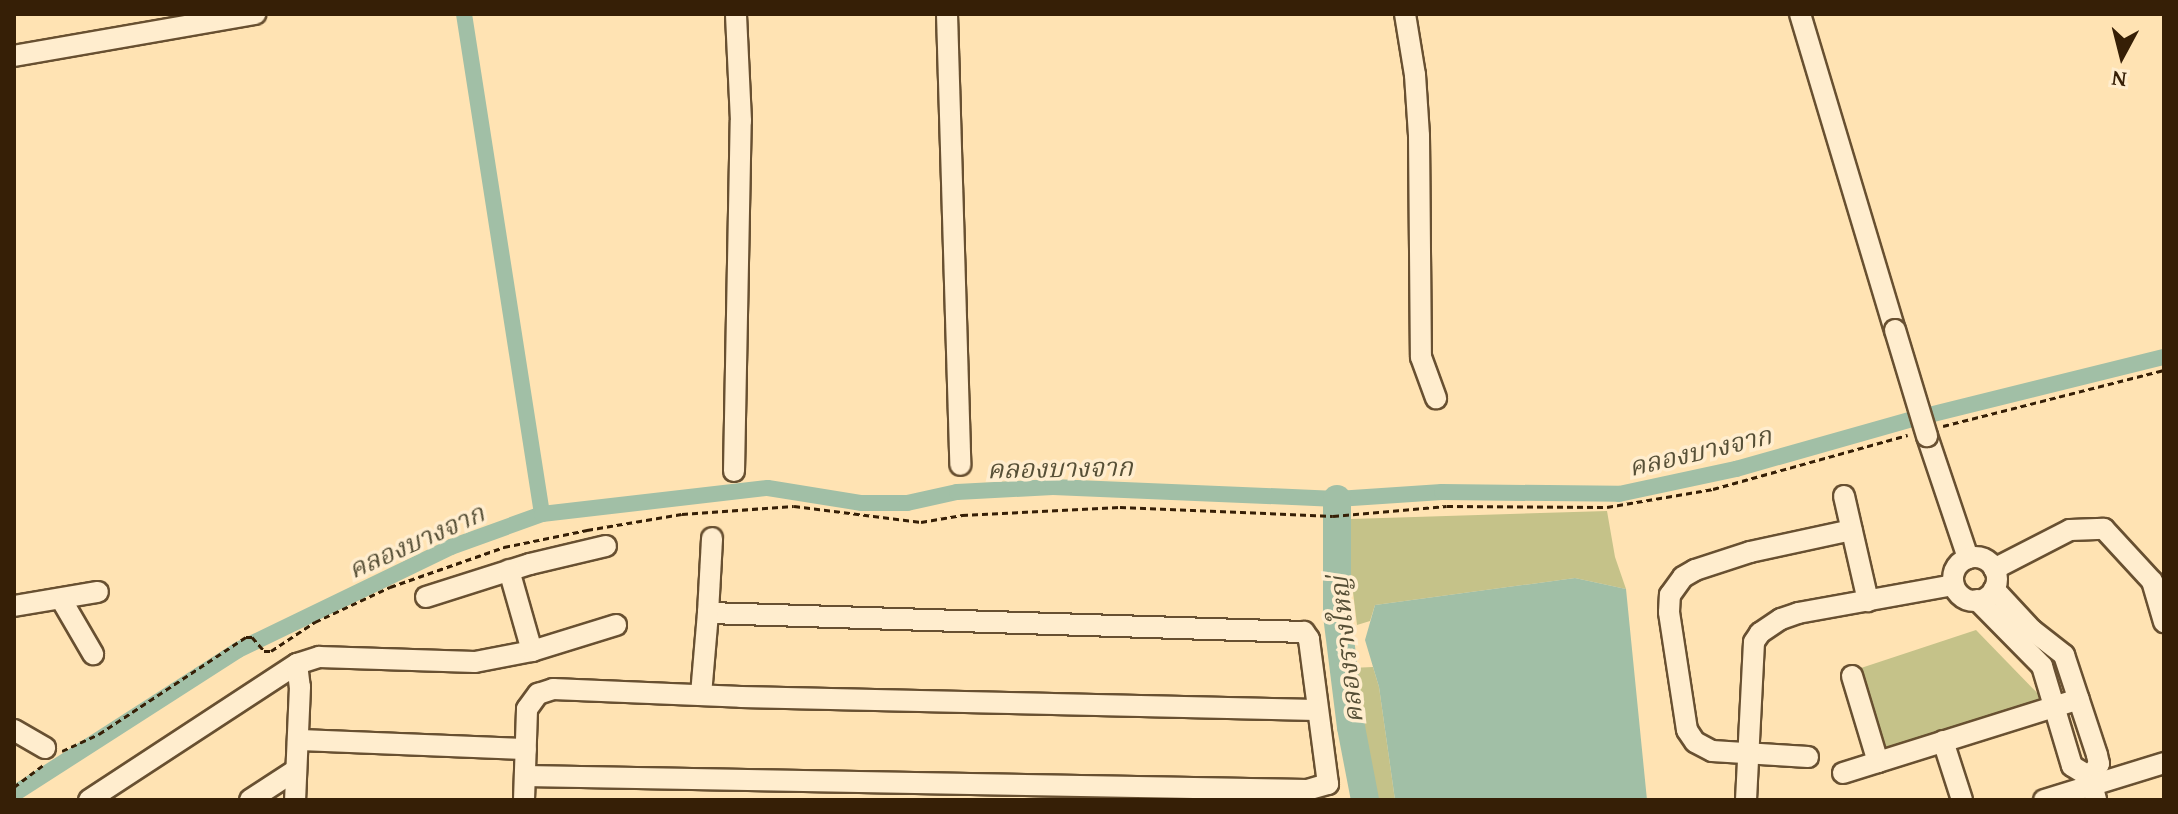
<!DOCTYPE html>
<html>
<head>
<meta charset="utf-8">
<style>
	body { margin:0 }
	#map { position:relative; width:2178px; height:814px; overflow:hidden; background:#ffe3b3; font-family:"Gentium Book Plus","Noto Serif Thai",serif }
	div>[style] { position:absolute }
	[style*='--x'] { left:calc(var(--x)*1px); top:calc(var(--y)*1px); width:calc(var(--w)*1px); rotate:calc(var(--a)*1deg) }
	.green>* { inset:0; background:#c5c289 }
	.water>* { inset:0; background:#a1bfa6 }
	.canal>* { height:16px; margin:-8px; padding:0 8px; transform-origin:8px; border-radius:8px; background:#a1bfa6 }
	.river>* { height:28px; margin:-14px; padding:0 14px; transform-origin:14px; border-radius:14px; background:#a1bfa6 }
	.path>* { height:3px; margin-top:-1.5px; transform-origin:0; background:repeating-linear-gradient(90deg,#361f06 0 6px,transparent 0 10px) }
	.roads { filter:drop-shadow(2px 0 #685031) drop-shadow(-2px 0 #685031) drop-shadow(0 2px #685031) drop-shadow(0 -2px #685031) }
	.minor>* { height:20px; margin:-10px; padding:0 10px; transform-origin:10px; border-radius:10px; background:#ffedce }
	.minor>.ring { margin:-10px; padding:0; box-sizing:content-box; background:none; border:20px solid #ffedce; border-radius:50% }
	.bridges { filter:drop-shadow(2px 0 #685031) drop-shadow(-2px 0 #685031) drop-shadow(0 2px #685031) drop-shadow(0 -2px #685031) }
	.minor-bridge>* { height:20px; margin:-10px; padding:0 10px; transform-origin:10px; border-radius:10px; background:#ffedce }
	span { translate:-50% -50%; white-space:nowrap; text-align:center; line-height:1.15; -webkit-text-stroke:7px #ffedce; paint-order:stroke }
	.water-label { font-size:26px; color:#564f36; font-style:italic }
	.frame { position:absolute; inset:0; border:16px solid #361f06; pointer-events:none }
	.north { position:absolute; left:2082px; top:16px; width:80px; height:80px; -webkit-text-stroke:6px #ffedce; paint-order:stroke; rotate:187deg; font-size:22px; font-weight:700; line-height:32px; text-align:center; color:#361f06 }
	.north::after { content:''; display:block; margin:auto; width:28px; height:36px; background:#361f06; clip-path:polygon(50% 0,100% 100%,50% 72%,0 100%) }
</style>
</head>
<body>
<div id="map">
	<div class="green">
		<i style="clip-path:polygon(1607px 511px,1615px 557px,1626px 589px,1575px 578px,1375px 605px,1370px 621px,1357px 625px,1345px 526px,1351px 519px)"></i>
		<i style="clip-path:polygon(1976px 630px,2045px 701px,1887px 750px,1861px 668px)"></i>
		<i style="clip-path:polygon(1373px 667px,1379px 687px,1395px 800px,1373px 800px,1368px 774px,1363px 699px,1351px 668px)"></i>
	</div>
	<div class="water">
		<i style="clip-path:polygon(1575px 578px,1626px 589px,1647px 800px,1395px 800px,1379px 687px,1365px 640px,1375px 605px)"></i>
	</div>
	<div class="canal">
		<i style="--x:464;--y:14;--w:506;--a:81.13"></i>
		<i style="--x:14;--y:794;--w:266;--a:-32.7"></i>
		<i style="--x:238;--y:650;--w:237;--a:-25.8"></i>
		<i style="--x:451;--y:547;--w:97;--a:-19.9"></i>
		<i style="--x:542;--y:514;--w:227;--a:-6.6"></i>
		<i style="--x:768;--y:488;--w:95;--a:9.1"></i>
		<i style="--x:862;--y:503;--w:45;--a:0"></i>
		<i style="--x:907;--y:503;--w:51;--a:-12.4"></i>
		<i style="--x:957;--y:492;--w:96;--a:-3"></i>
		<i style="--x:1053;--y:487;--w:284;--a:2.4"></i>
		<i style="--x:1337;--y:499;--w:105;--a:-3.8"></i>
		<i style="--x:1442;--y:492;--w:177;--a:0.6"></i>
		<i style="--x:1619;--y:494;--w:120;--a:-12.1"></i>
		<i style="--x:1736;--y:469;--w:184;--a:-15.8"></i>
		<i style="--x:1913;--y:419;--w:259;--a:-13.9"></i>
	</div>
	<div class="river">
		<i style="--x:1337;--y:499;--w:116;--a:90"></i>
		<i style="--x:1337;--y:615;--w:113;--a:82.9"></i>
		<i style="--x:1351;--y:727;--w:74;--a:79.1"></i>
	</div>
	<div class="path">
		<i style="--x:1943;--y:426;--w:228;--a:-14.2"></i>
		<i style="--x:62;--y:751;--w:41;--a:-24.7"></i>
		<i style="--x:99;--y:734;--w:176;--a:-33.4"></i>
		<i style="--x:246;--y:637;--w:6;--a:0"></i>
		<i style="--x:252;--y:637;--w:18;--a:49"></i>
		<i style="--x:264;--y:651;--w:7;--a:0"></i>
		<i style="--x:271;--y:651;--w:53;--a:-33.4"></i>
		<i style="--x:315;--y:622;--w:83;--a:-25"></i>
		<i style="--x:390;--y:587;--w:121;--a:-19.3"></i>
		<i style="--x:504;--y:547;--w:85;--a:-11.6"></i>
		<i style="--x:587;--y:530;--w:96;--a:-9.6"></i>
		<i style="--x:682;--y:514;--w:112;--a:-4.1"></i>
		<i style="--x:794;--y:506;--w:128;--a:7.2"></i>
		<i style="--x:921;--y:522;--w:42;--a:-9.7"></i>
		<i style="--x:962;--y:515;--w:158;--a:-2.9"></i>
		<i style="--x:1120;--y:507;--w:213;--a:2.4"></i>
		<i style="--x:1333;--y:516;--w:114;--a:-5"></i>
		<i style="--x:1447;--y:506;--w:160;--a:0.4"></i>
		<i style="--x:1607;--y:507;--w:108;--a:-9.6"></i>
		<i style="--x:1713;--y:489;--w:202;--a:-15.5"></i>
		<i style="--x:14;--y:787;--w:36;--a:-37"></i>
	</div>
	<div class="roads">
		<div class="minor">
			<i style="--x:947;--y:14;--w:451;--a:88.3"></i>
			<i style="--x:1405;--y:14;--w:62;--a:80.7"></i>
			<i style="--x:1415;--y:75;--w:61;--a:86.2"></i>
			<i style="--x:1419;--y:136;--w:221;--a:89.5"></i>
			<i style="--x:1421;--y:357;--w:44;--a:69.9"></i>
			<i style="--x:1800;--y:14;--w:330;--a:73.3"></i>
			<i style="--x:14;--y:56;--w:245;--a:-9.9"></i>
			<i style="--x:1927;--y:436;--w:129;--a:71.4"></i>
			<i style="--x:734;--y:471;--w:350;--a:-88.9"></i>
			<i style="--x:741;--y:121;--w:107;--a:-92.7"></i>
			<i style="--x:1844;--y:496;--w:108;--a:77.1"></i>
			<i class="ring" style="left:1953px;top:557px;width:24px;height:24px"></i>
			<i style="--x:1994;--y:569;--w:85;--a:-27.2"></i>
			<i style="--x:2070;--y:530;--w:34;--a:-2"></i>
			<i style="--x:2104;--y:529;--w:71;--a:47.3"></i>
			<i style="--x:2152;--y:581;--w:43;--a:73.7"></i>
			<i style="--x:1994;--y:589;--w:56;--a:47.2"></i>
			<i style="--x:2032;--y:630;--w:41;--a:38"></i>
			<i style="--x:2064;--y:655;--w:105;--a:71.7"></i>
			<i style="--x:2097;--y:755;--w:9;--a:77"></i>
			<i style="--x:2099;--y:764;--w:16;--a:125"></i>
			<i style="--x:2090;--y:777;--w:24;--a:75"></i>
			<i style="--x:426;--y:597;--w:109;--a:-17.6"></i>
			<i style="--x:530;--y:564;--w:78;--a:-13.3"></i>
			<i style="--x:61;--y:599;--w:64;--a:59.8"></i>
			<i style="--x:1977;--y:600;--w:93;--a:45.4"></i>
			<i style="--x:2042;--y:666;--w:104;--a:73.3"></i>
			<i style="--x:2072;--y:766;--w:21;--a:31"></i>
			<i style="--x:14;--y:606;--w:85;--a:-9.5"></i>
			<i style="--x:708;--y:613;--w:75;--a:-86.9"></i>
			<i style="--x:532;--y:651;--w:88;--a:-17.2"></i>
			<i style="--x:297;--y:664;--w:23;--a:-18"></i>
			<i style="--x:319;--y:657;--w:156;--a:1.8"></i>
			<i style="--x:475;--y:662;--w:58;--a:-10.9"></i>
			<i style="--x:532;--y:651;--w:84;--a:-105.9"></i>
			<i style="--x:1852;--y:676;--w:90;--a:73.2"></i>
			<i style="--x:14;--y:730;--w:36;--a:30"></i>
			<i style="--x:298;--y:740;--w:228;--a:2.3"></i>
			<i style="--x:1943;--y:741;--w:62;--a:72.1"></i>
			<i style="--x:1808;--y:757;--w:96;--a:-176.4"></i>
			<i style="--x:1712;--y:751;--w:19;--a:-152"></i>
			<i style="--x:1695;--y:742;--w:14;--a:-124"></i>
			<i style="--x:1687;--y:730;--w:119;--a:-98.7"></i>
			<i style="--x:1669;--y:612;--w:17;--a:-87"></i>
			<i style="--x:1670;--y:595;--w:22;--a:-54"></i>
			<i style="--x:1683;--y:577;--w:14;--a:-30"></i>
			<i style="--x:1695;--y:570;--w:58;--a:-18.1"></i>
			<i style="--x:1750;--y:552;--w:104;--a:-12.2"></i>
			<i style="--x:1843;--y:773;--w:247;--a:-17.4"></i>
			<i style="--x:525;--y:776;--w:782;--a:1.03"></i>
			<i style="--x:1307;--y:790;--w:22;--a:-16"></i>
			<i style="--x:1328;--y:784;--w:146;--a:-97.5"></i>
			<i style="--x:1309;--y:639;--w:9;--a:-126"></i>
			<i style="--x:1304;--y:632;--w:596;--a:-178.17"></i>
			<i style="--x:708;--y:613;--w:81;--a:94.9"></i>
			<i style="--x:89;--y:800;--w:249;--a:-33.2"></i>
			<i style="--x:297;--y:664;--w:23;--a:83"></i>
			<i style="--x:300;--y:687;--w:113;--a:92.5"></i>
			<i style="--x:250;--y:800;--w:55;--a:-33.1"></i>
			<i style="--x:524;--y:800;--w:91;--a:-88.1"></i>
			<i style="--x:527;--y:709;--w:19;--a:-54"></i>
			<i style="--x:538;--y:694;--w:16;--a:-18"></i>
			<i style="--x:553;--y:689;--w:188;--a:2.4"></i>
			<i style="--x:741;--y:697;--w:575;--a:1.3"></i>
			<i style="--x:1746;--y:800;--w:158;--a:-87.1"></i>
			<i style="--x:1754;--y:642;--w:11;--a:-56"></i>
			<i style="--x:1760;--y:633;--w:25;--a:-34"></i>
			<i style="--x:1781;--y:619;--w:18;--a:-19"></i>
			<i style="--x:1798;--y:613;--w:158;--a:-10.2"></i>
			<i style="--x:2044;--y:800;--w:126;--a:-17.1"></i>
		</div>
	</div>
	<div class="bridges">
		<div class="minor-bridge">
			<i style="--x:1895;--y:330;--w:111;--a:73.2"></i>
		</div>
	</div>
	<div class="water-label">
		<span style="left:1700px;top:451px;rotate:-13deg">คลองบางจาก</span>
		<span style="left:1060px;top:468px;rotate:-1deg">คลองบางจาก</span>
		<span style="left:416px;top:541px;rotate:-24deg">คลองบางจาก</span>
		<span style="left:1346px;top:650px;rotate:-96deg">คลองรางใหญ่</span>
	</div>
	<div class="frame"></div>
	<div class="north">N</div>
</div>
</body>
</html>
